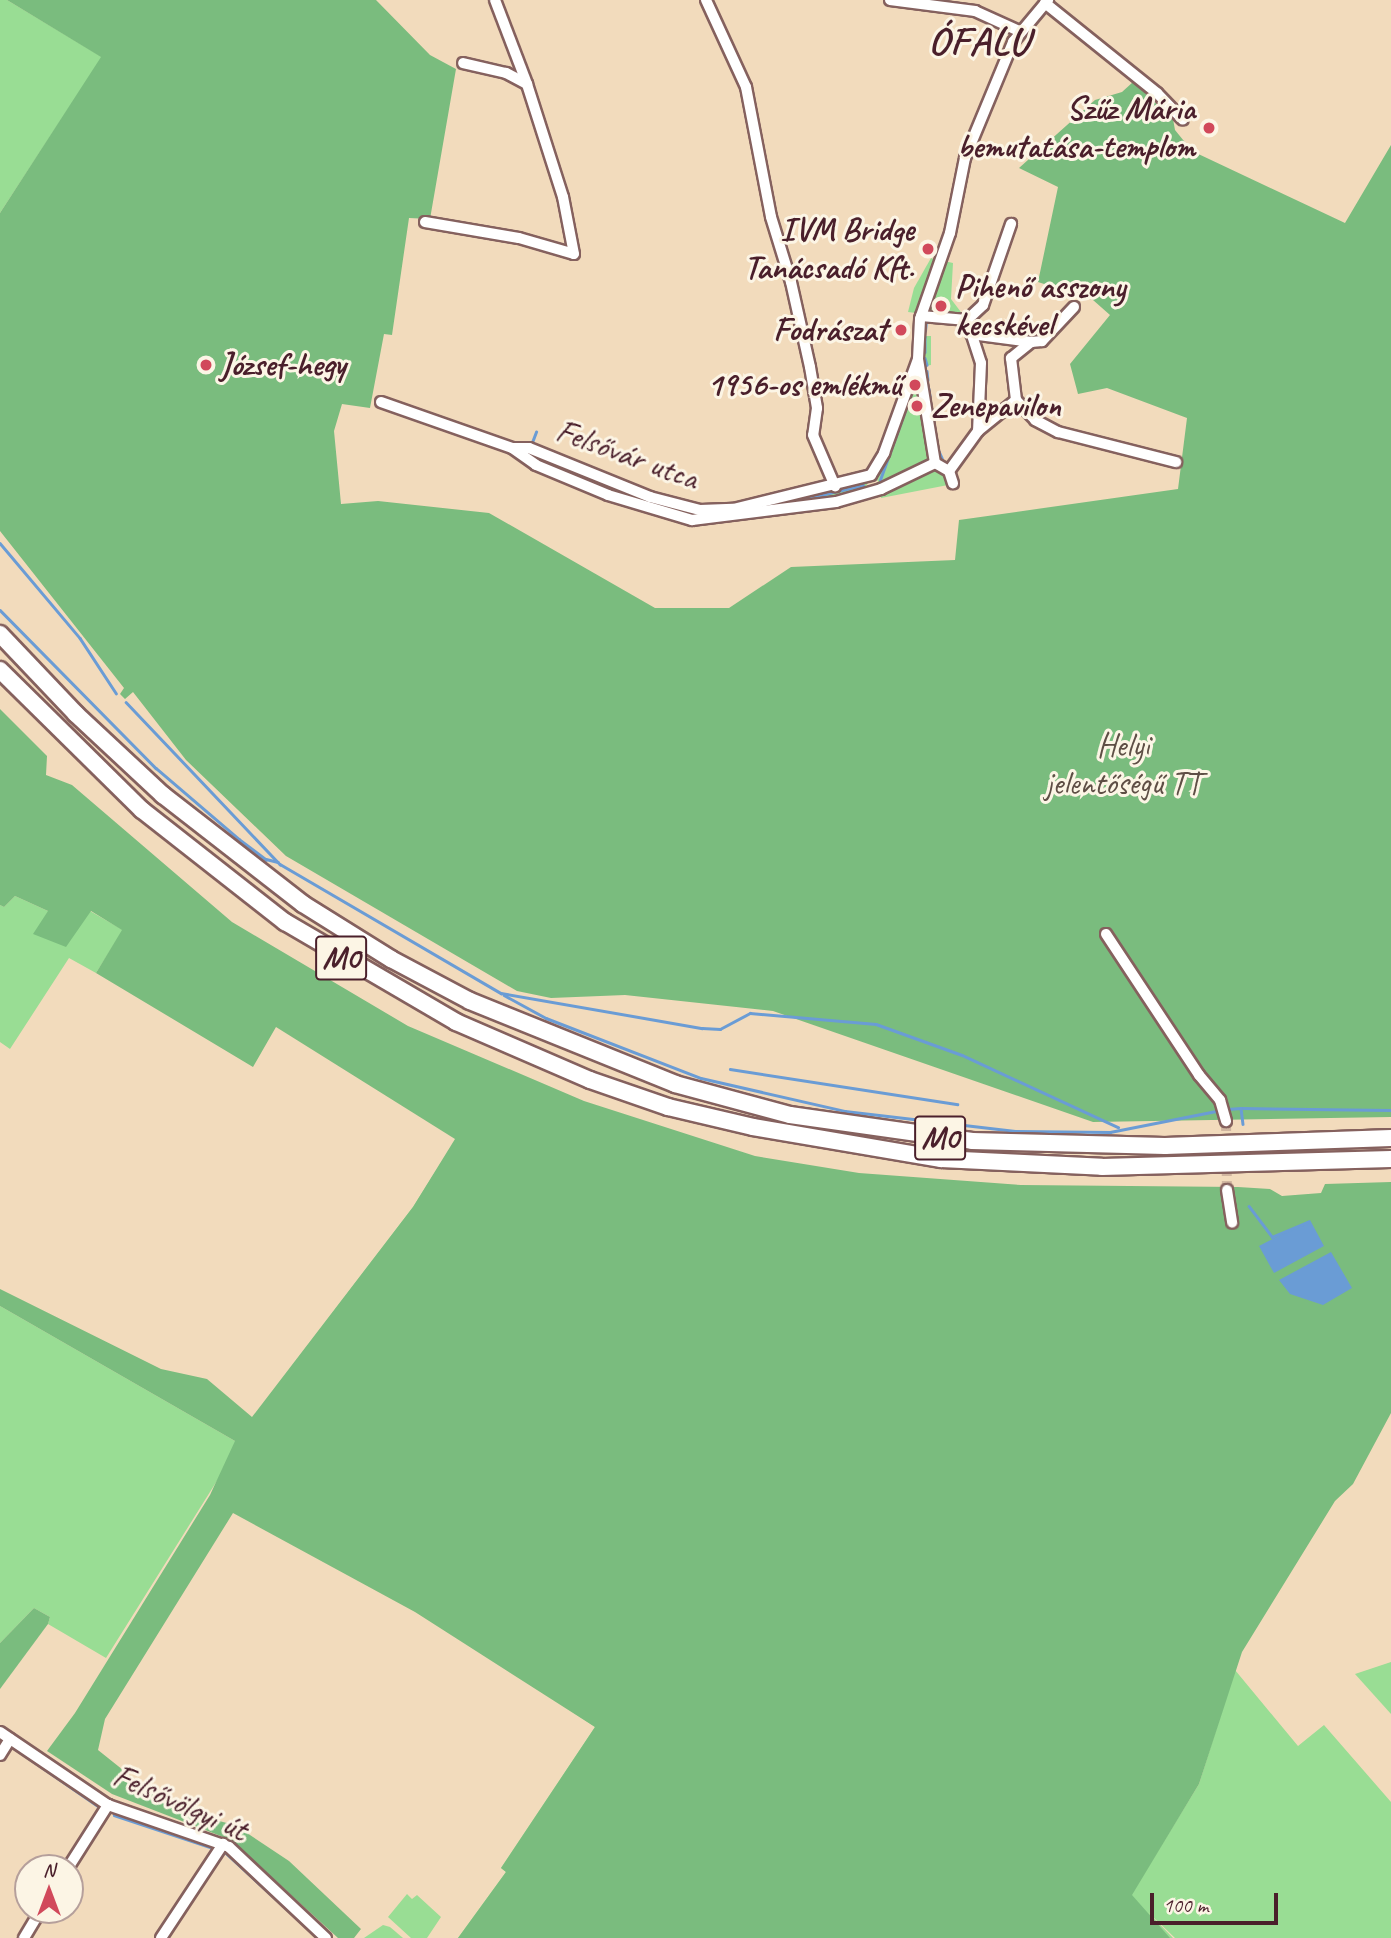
<!DOCTYPE html>
<html>
<head>
<meta charset="utf-8">
<style>
	body { margin:0 }
	#map { position:relative; width:1391px; height:1938px; overflow:hidden; background:#f2dbbc; font-family:Caveat,sans-serif }
	div>[style] { position:absolute }
	[style*='--x'] { left:calc(var(--x)*1px); top:calc(var(--y)*1px); width:calc(var(--w)*1px); rotate:calc(var(--a)*1deg) }
	.green>* { inset:0; background:#99dd94 }
	.forest>* { inset:0; background:#7abc7e }
	.water>* { inset:0; background:#6a9cd5 }
	.stream>* { height:2.5px; margin:-1.25px; padding:0 1.25px; transform-origin:1.25px; border-radius:1.25px; background:#6a9cd5 }
	.minor-tunnel>* { height:10px; margin-top:-5px; transform-origin:0; background:repeating-linear-gradient(90deg,#d0b59f 0 10px,transparent 0 15px) }
	.roads { filter:drop-shadow(2px 0 #85615e) drop-shadow(-2px 0 #85615e) drop-shadow(0 2px #85615e) drop-shadow(0 -2px #85615e) }
	.minor>* { height:10px; margin:-5px; padding:0 5px; transform-origin:5px; border-radius:5px; background:#fff }
	.trunk>* { height:16px; margin:-8px; padding:0 8px; transform-origin:8px; border-radius:8px; background:#fff }
	.dots>* { width:19px; height:19px; translate:-50% -50%; box-sizing:border-box; border:4px solid #fcf5e5; border-radius:50% }
	span { translate:-50% -50%; white-space:nowrap; text-align:center; line-height:1.15; -webkit-text-stroke:6px #fcf5e5; paint-order:stroke }
	.shield-label span { padding:2px 5px; background:#fcf5e5; border:2px solid; border-radius:5px; -webkit-text-stroke-width:0 }
	.shield-label { font-size:32px; color:#4a1f2b; font-weight:700 }
	.poi-label { font-size:33px; color:#4a1f2b; font-weight:700 }
	.right { translate:-100% -50%; text-align:right }
	.left { translate:0 -50%; text-align:left }
	.street-label { font-size:33px; color:#4a1f2b }
	.park-label { font-size:33px; color:#5e4e45 }
	.district-label { font-size:40px; color:#4a1f2b; font-weight:700; letter-spacing:2px }
	.north { position:absolute; left:14px; top:1854px; width:70px; height:70px; box-sizing:border-box; background:#fcf5e5; border:2px solid #b59f9b; border-radius:50%; rotate:0deg; font-size:19px; font-weight:700; line-height:28px; text-align:center; color:#4a1f2b }
	.north::after { content:''; display:block; margin:auto; width:24px; height:32px; background:#d1495b; clip-path:polygon(50% 0,100% 100%,50% 72%,0 100%) }
	.scale { position:absolute; left:1150px; top:1893px; width:128px; height:32px; box-sizing:border-box; border:4px solid #4a1f2b; border-top:0; padding-left:9px; font-size:21px; line-height:24px; white-space:nowrap; color:#4a1f2b; -webkit-text-stroke:5px #fcf5e5; paint-order:stroke }
</style>
</head>
<body>
<div id="map">
	<div class="green">
		<i style="clip-path:polygon(0 0,7px 0,102px 57px,0 213px)"></i>
		<i style="clip-path:polygon(931px 258px,936px 260px,916px 313px,908px 312px,914px 288px)"></i>
		<i style="clip-path:polygon(944px 261px,953px 263px,951px 299px,967px 320px,926px 311px)"></i>
		<i style="clip-path:polygon(922px 336px,931px 336px,931px 365px,924px 366px)"></i>
		<i style="clip-path:polygon(916px 372px,930px 460px,880px 484px,877px 480px)"></i>
		<i style="clip-path:polygon(526px 451px,606px 483px,607px 485px,600px 489px,530px 457px)"></i>
		<i style="clip-path:polygon(933px 468px,943px 471px,948px 485px,881px 498px,880px 493px)"></i>
		<i style="clip-path:polygon(864px 479px,868px 483px,863px 490px,836px 498px,696px 518px,612px 489px,614px 486px,698px 512px)"></i>
		<i style="clip-path:polygon(15px 896px,48px 911px,90px 911px,123px 930px,96px 973px,69px 958px,10px 1049px,0 1042px,0 905px,4px 907px)"></i>
		<i style="clip-path:polygon(456px 1139px,1131px 1895px,1199px 1784px,1235px 1670px,1298px 1746px,1324px 1725px,1391px 1802px,1391px 1938px,1175px 1938px,1148px 1912px,1173px 1938px,458px 1938px,506px 1872px,501px 1868px,595px 1727px,220px 1476px,106px 1658px,48px 1624px,50px 1617px,34px 1608px,0 1643px,0 1306px,235px 1441px,413px 1207px)"></i>
		<i style="clip-path:polygon(1391px 1662px,1391px 1714px,1355px 1674px)"></i>
		<i style="clip-path:polygon(407px 1894px,412px 1899px,417px 1895px,441px 1917px,427px 1938px,411px 1938px,388px 1917px)"></i>
		<i style="clip-path:polygon(383px 1925px,390px 1927px,403px 1938px,364px 1938px)"></i>
	</div>
	<div class="forest">
		<i style="clip-path:polygon(7px 0,376px 0,430px 55px,456px 69px,430px 219px,409px 218px,392px 335px,384px 334px,370px 408px,342px 404px,334px 431px,341px 504px,378px 501px,489px 513px,655px 608px,729px 608px,791px 567px,955px 560px,959px 520px,1178px 489px,1187px 418px,1107px 388px,1078px 394px,1070px 364px,1110px 315px,1093px 300px,1038px 282px,1058px 187px,1019px 168px,1095px 100px,1122px 92px,1133px 82px,1173px 119px,1175px 130px,1192px 151px,1345px 223px,1391px 145px,1391px 1117px,1093px 1122px,773px 1011px,625px 995px,551px 998px,517px 991px,286px 856px,186px 760px,133px 692px,125px 699px,120px 694px,124px 688px,0 531px,0 213px,101px 57px)"></i>
		<i style="clip-path:polygon(0 709px,47px 756px,46px 775px,72px 785px,232px 922px,408px 1026px,584px 1101px,755px 1156px,859px 1173px,1021px 1185px,1238px 1187px,1270px 1189px,1282px 1196px,1321px 1193px,1325px 1184px,1391px 1182px,1391px 1413px,1353px 1484px,1335px 1501px,1242px 1652px,1199px 1784px,1132px 1895px,1170px 1938px,458px 1938px,506px 1872px,501px 1868px,595px 1727px,415px 1612px,233px 1513px,105px 1719px,98px 1750px,133px 1778px,211px 1819px,235px 1825px,289px 1861px,361px 1929px,354px 1938px,338px 1938px,231px 1840px,112px 1794px,47px 1751px,75px 1713px,210px 1495px,235px 1441px,0 1306px,0 1289px,161px 1369px,207px 1379px,252px 1417px,413px 1207px,455px 1139px,276px 1027px,253px 1067px,96px 973px,122px 930px,91px 911px,66px 947px,33px 934px,48px 911px,15px 896px,4px 907px,0 905px)"></i>
		<i style="clip-path:polygon(34px 1608px,50px 1617px,48px 1624px,0 1689px,0 1643px)"></i>
	</div>
	<div class="water">
		<i style="clip-path:polygon(1310px 1220px,1324px 1246px,1274px 1273px,1259px 1246px)"></i>
		<i style="clip-path:polygon(1331px 1252px,1352px 1288px,1323px 1305px,1290px 1294px,1279px 1280px)"></i>
	</div>
	<div class="stream">
		<i style="--x:925;--y:331;--w:9;--a:-84"></i>
		<i style="--x:925;--y:337;--w:15;--a:90"></i>
		<i style="--x:925;--y:358;--w:7;--a:74"></i>
		<i style="--x:927;--y:371;--w:9;--a:84"></i>
		<i style="--x:929;--y:389;--w:7;--a:82"></i>
		<i style="--x:930;--y:402;--w:11;--a:80"></i>
		<i style="--x:531;--y:445;--w:14;--a:-69"></i>
		<i style="--x:938;--y:449;--w:10;--a:66"></i>
		<i style="--x:529;--y:450;--w:15;--a:42"></i>
		<i style="--x:540;--y:460;--w:117;--a:21.1"></i>
		<i style="--x:880;--y:480;--w:95;--a:-70.2"></i>
		<i style="--x:782;--y:504;--w:83;--a:-13.2"></i>
		<i style="--x:678;--y:511;--w:21;--a:11"></i>
		<i style="--x:0;--y:543;--w:124;--a:49.9"></i>
		<i style="--x:80;--y:638;--w:66;--a:56.8"></i>
		<i style="--x:0;--y:610;--w:222;--a:45.4"></i>
		<i style="--x:156;--y:768;--w:109;--a:40.5"></i>
		<i style="--x:239;--y:839;--w:34;--a:37"></i>
		<i style="--x:266;--y:859;--w:12;--a:14"></i>
		<i style="--x:126;--y:702;--w:224;--a:46.5"></i>
		<i style="--x:280;--y:864;--w:256;--a:30.3"></i>
		<i style="--x:501;--y:993;--w:204;--a:9.9"></i>
		<i style="--x:702;--y:1028;--w:18;--a:3"></i>
		<i style="--x:720;--y:1029;--w:34;--a:-28"></i>
		<i style="--x:750;--y:1013;--w:126;--a:5"></i>
		<i style="--x:876;--y:1024;--w:91;--a:19.8"></i>
		<i style="--x:962;--y:1055;--w:172;--a:24.8"></i>
		<i style="--x:504;--y:995;--w:48;--a:28.7"></i>
		<i style="--x:546;--y:1018;--w:166;--a:21.2"></i>
		<i style="--x:701;--y:1078;--w:148;--a:12.9"></i>
		<i style="--x:845;--y:1111;--w:171;--a:6.7"></i>
		<i style="--x:1015;--y:1131;--w:95;--a:0.6"></i>
		<i style="--x:1110;--y:1132;--w:113;--a:-11.2"></i>
		<i style="--x:730;--y:1069;--w:230;--a:8.8"></i>
		<i style="--x:1241;--y:1108;--w:150;--a:0.8"></i>
		<i style="--x:1227;--y:1109;--w:14;--a:-4"></i>
		<i style="--x:1241;--y:1108;--w:16;--a:83"></i>
		<i style="--x:1249;--y:1206;--w:39;--a:53"></i>
		<i style="--x:1272;--y:1237;--w:39;--a:-23"></i>
		<i style="--x:0;--y:1738;--w:1;--a:45"></i>
		<i style="--x:14;--y:1748;--w:106;--a:34.6"></i>
		<i style="--x:114;--y:1815;--w:104;--a:18.4"></i>
		<i style="--x:226;--y:1853;--w:117;--a:42.6"></i>
	</div>
	<div class="minor-tunnel">
		<i style="--x:1226;--y:1121;--w:69;--a:89.2"></i>
	</div>
	<div class="roads">
		<div class="minor">
			<i style="--x:495;--y:0;--w:90;--a:69.1"></i>
			<i style="--x:706;--y:0;--w:96;--a:65.3"></i>
			<i style="--x:746;--y:87;--w:132;--a:79.1"></i>
			<i style="--x:771;--y:217;--w:68;--a:72.9"></i>
			<i style="--x:791;--y:282;--w:87;--a:77.4"></i>
			<i style="--x:810;--y:367;--w:42;--a:80.3"></i>
			<i style="--x:817;--y:408;--w:27;--a:98"></i>
			<i style="--x:813;--y:435;--w:56;--a:66.7"></i>
			<i style="--x:890;--y:0;--w:86;--a:7.4"></i>
			<i style="--x:975;--y:11;--w:48;--a:24.4"></i>
			<i style="--x:1045;--y:3;--w:144;--a:38.8"></i>
			<i style="--x:1157;--y:93;--w:37;--a:46"></i>
			<i style="--x:425;--y:222;--w:95;--a:9.7"></i>
			<i style="--x:519;--y:238;--w:57;--a:16.2"></i>
			<i style="--x:574;--y:254;--w:58;--a:-100.9"></i>
			<i style="--x:563;--y:197;--w:119;--a:-107.7"></i>
			<i style="--x:527;--y:84;--w:24;--a:-152"></i>
			<i style="--x:506;--y:73;--w:44;--a:-166.9"></i>
			<i style="--x:1074;--y:307;--w:47;--a:133.3"></i>
			<i style="--x:1042;--y:341;--w:11;--a:175"></i>
			<i style="--x:1031;--y:342;--w:26;--a:141"></i>
			<i style="--x:1011;--y:358;--w:42;--a:83.2"></i>
			<i style="--x:1016;--y:400;--w:28;--a:46"></i>
			<i style="--x:1035;--y:420;--w:26;--a:28"></i>
			<i style="--x:1058;--y:432;--w:122;--a:14.3"></i>
			<i style="--x:921;--y:316;--w:46;--a:5"></i>
			<i style="--x:967;--y:320;--w:45;--a:72"></i>
			<i style="--x:981;--y:363;--w:68;--a:92.5"></i>
			<i style="--x:967;--y:320;--w:22;--a:-43"></i>
			<i style="--x:983;--y:305;--w:86;--a:-70.9"></i>
			<i style="--x:971;--y:334;--w:61;--a:7.6"></i>
			<i style="--x:381;--y:402;--w:139;--a:19.3"></i>
			<i style="--x:512;--y:448;--w:29;--a:35"></i>
			<i style="--x:536;--y:465;--w:78;--a:22.6"></i>
			<i style="--x:608;--y:495;--w:88;--a:16.6"></i>
			<i style="--x:692;--y:520;--w:145;--a:-7.1"></i>
			<i style="--x:836;--y:502;--w:47;--a:-16.1"></i>
			<i style="--x:881;--y:489;--w:60;--a:-25.7"></i>
			<i style="--x:513;--y:448;--w:16;--a:0"></i>
			<i style="--x:529;--y:448;--w:131;--a:22"></i>
			<i style="--x:650;--y:497;--w:52;--a:14.6"></i>
			<i style="--x:700;--y:510;--w:33;--a:-2"></i>
			<i style="--x:733;--y:509;--w:142;--a:-13.8"></i>
			<i style="--x:935;--y:463;--w:105;--a:-99.3"></i>
			<i style="--x:918;--y:359;--w:40;--a:-87.1"></i>
			<i style="--x:920;--y:319;--w:91;--a:-70.8"></i>
			<i style="--x:950;--y:233;--w:76;--a:-78.7"></i>
			<i style="--x:965;--y:158;--w:126;--a:-67.5"></i>
			<i style="--x:1013;--y:42;--w:55;--a:-50.2"></i>
			<i style="--x:935;--y:463;--w:16;--a:30"></i>
			<i style="--x:949;--y:471;--w:13;--a:72"></i>
			<i style="--x:949;--y:471;--w:49;--a:-54.1"></i>
			<i style="--x:978;--y:431;--w:49;--a:-39.2"></i>
			<i style="--x:871;--y:475;--w:26;--a:-59"></i>
			<i style="--x:884;--y:453;--w:100;--a:-70.1"></i>
			<i style="--x:1106;--y:934;--w:169;--a:56.6"></i>
			<i style="--x:1199;--y:1075;--w:33;--a:50"></i>
			<i style="--x:1220;--y:1100;--w:22;--a:74"></i>
			<i style="--x:1227;--y:1190;--w:33;--a:81"></i>
			<i style="--x:0;--y:1732;--w:130;--a:34.1"></i>
			<i style="--x:108;--y:1805;--w:128;--a:19.1"></i>
			<i style="--x:229;--y:1847;--w:133;--a:43.2"></i>
			<i style="--x:0;--y:1755;--w:19;--a:-58"></i>
			<i style="--x:68;--y:1868;--w:75;--a:-57.6"></i>
			<i style="--x:24;--y:1938;--w:33;--a:-59"></i>
			<i style="--x:161;--y:1938;--w:113;--a:-56.6"></i>
		</div>
		<div class="trunk">
			<i style="--x:0;--y:634;--w:110;--a:46.5"></i>
			<i style="--x:76;--y:714;--w:119;--a:43"></i>
			<i style="--x:163;--y:795;--w:177;--a:37.9"></i>
			<i style="--x:303;--y:904;--w:104;--a:32"></i>
			<i style="--x:391;--y:959;--w:89;--a:28"></i>
			<i style="--x:470;--y:1001;--w:221;--a:22"></i>
			<i style="--x:675;--y:1084;--w:119;--a:15.1"></i>
			<i style="--x:790;--y:1115;--w:184;--a:8.1"></i>
			<i style="--x:972;--y:1141;--w:193;--a:1.5"></i>
			<i style="--x:1165;--y:1146;--w:226;--a:-2"></i>
			<i style="--x:0;--y:670;--w:199;--a:44.6"></i>
			<i style="--x:142;--y:810;--w:182;--a:38.1"></i>
			<i style="--x:285;--y:922;--w:198;--a:30.3"></i>
			<i style="--x:456;--y:1022;--w:146;--a:23.4"></i>
			<i style="--x:590;--y:1080;--w:83;--a:19.1"></i>
			<i style="--x:668;--y:1107;--w:87;--a:13.2"></i>
			<i style="--x:753;--y:1127;--w:191;--a:9.7"></i>
			<i style="--x:941;--y:1159;--w:161;--a:2.8"></i>
			<i style="--x:1102;--y:1167;--w:289;--a:-1.6"></i>
		</div>
	</div>
	<div class="dots">
		<i style="left:1209px;top:128px;background:#d1495b"></i>
		<i style="left:928px;top:249px;background:#d1495b"></i>
		<i style="left:941px;top:306px;background:#d1495b"></i>
		<i style="left:901px;top:330px;background:#d1495b"></i>
		<i style="left:206px;top:365px;background:#d1495b"></i>
		<i style="left:915px;top:385px;background:#d1495b"></i>
		<i style="left:917px;top:406px;background:#d1495b"></i>
	</div>
	<div class="shield-label">
		<span style="left:341px;top:958px">M0</span>
		<span style="left:940px;top:1138px">M0</span>
	</div>
	<div class="poi-label">
		<span class="right" style="left:1195px;top:128px">Szűz Mária<br>bemutatása-templom</span>
		<span class="right" style="left:914px;top:249px">IVM Bridge<br>Tanácsadó Kft.</span>
		<span class="left" style="left:955px;top:306px">Pihenő asszony<br>kecskével</span>
		<span class="right" style="left:887px;top:330px">Fodrászat</span>
		<span class="left" style="left:220px;top:365px">József-hegy</span>
		<span class="right" style="left:901px;top:385px">1956-os emlékmű</span>
		<span class="left" style="left:931px;top:406px">Zenepavilon</span>
	</div>
	<div class="street-label">
		<span style="left:627px;top:455px;rotate:20deg">Felsővár utca</span>
		<span style="left:180px;top:1803px;rotate:24deg">Felsővölgyi út</span>
	</div>
	<div class="park-label">
		<span style="left:1123px;top:765px">Helyi<br>jelentőségű TT</span>
	</div>
	<div class="district-label">
		<span style="left:979px;top:41px">ÓFALU</span>
	</div>
	<div class="north">N</div>
	<div class="scale">100 m</div>
</div>
</body>
</html>
